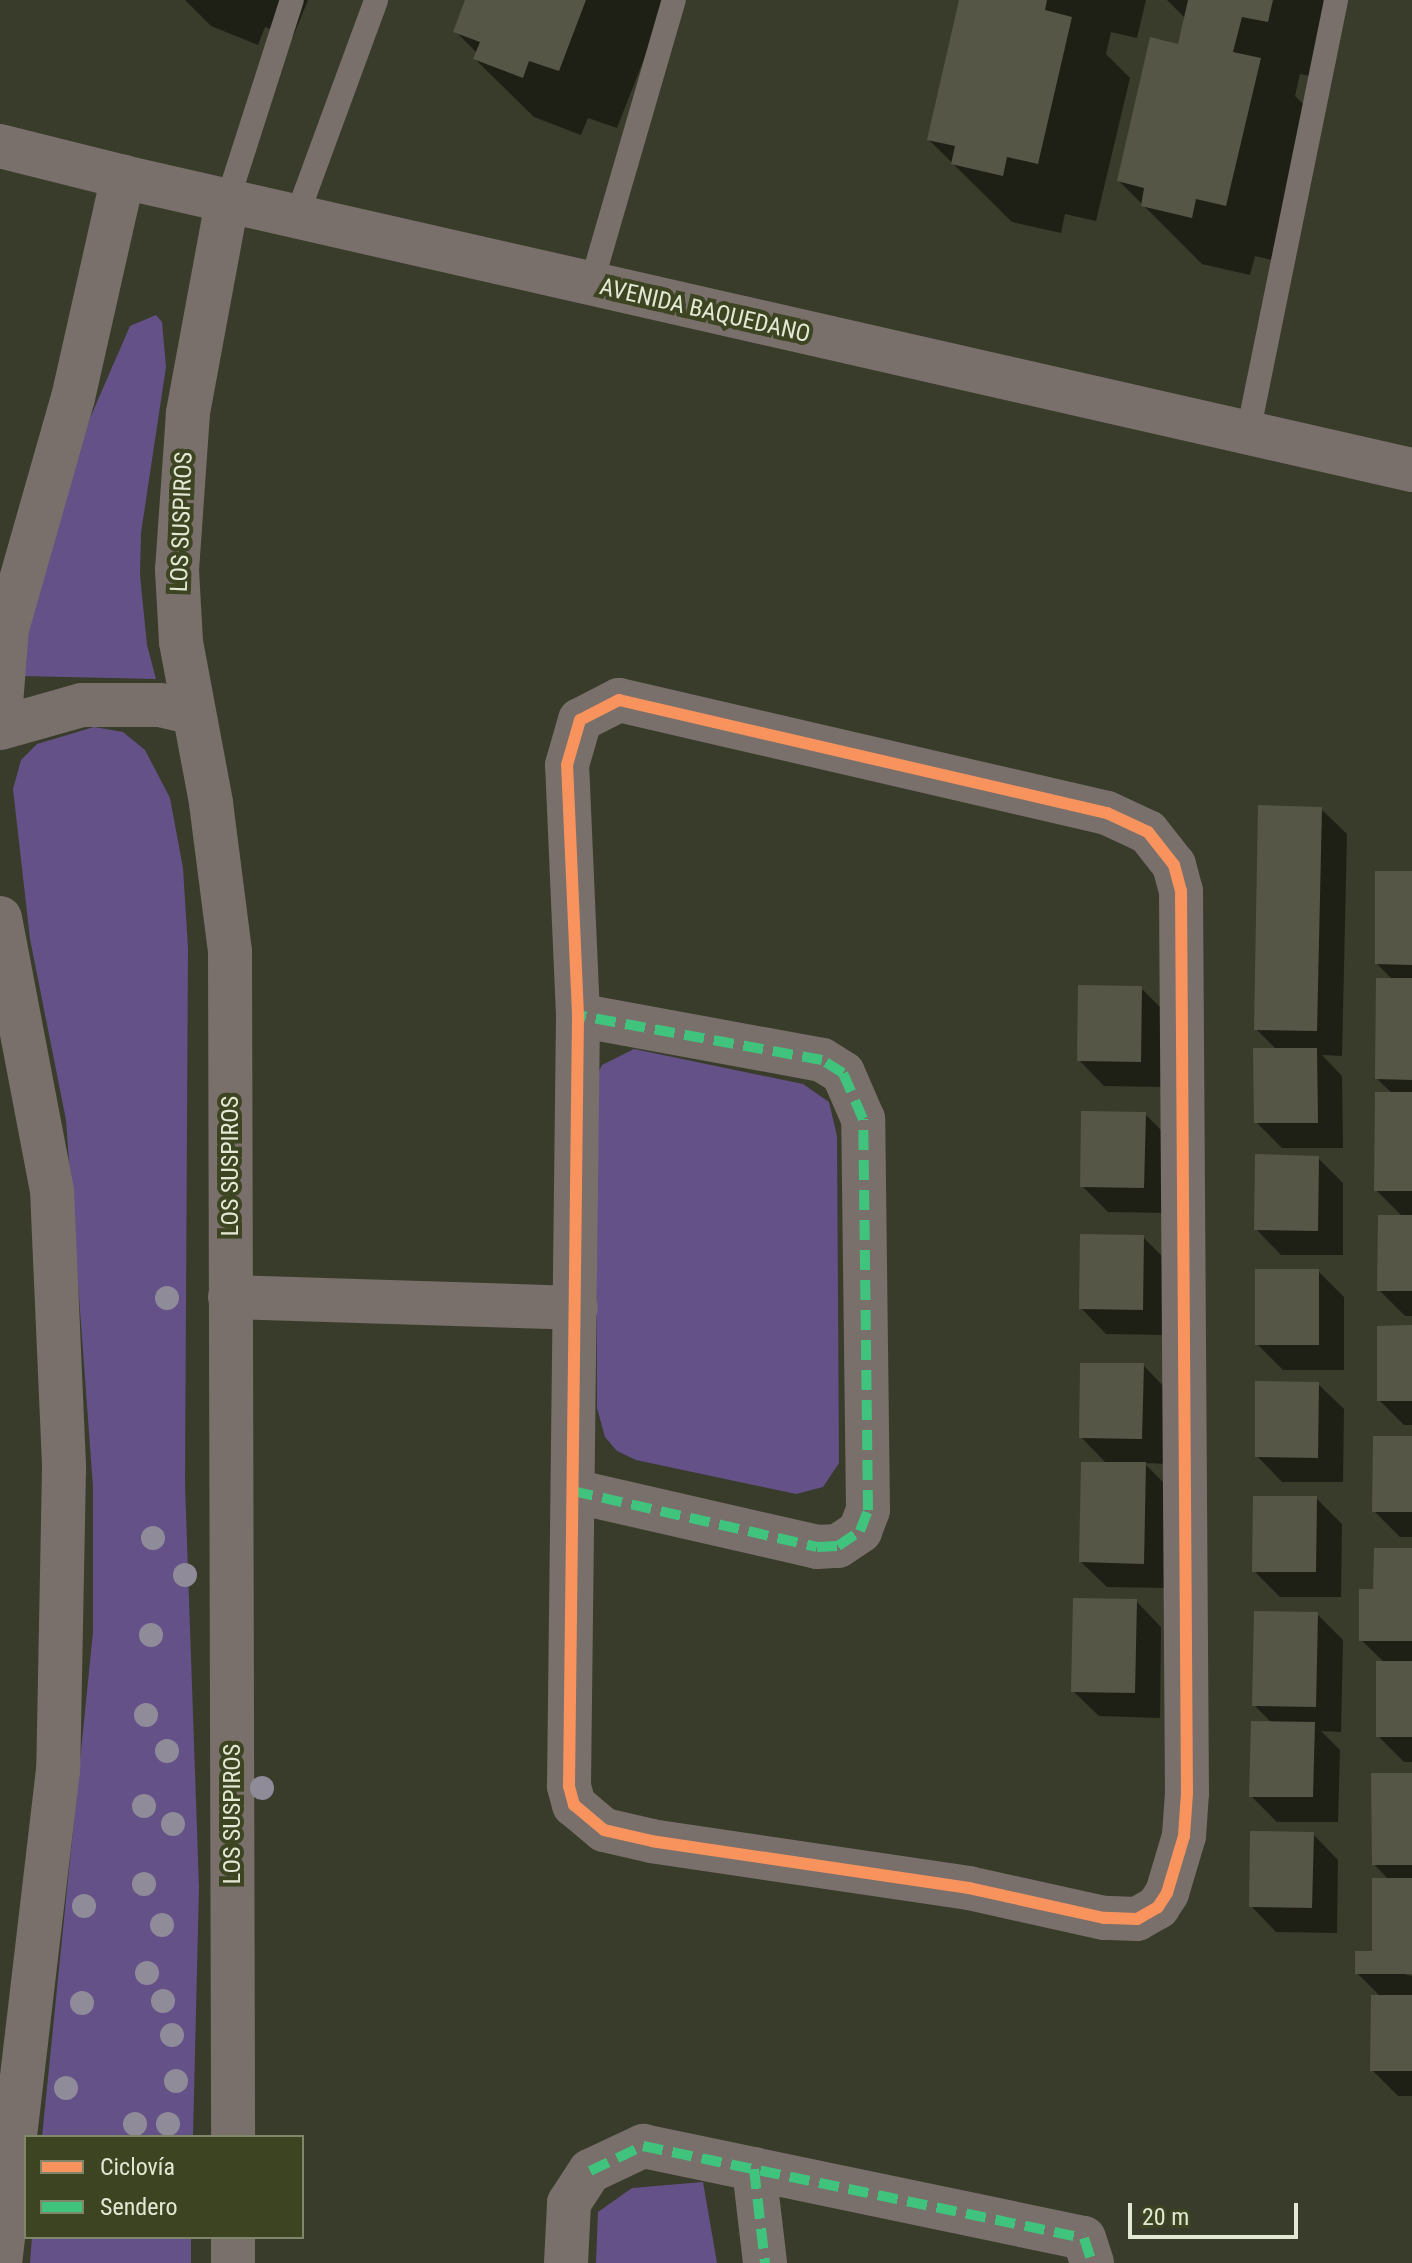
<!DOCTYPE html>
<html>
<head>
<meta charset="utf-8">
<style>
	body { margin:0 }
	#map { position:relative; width:1412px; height:2263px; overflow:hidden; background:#393c2a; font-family:"Roboto Condensed",sans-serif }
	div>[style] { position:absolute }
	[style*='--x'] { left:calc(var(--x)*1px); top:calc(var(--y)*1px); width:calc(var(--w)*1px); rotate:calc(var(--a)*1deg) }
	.green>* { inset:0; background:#635188 }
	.shadow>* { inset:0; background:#0007 }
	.building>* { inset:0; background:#565647 }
	.service>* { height:24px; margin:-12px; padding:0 12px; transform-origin:12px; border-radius:12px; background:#796f6b }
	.minor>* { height:44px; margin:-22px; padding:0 22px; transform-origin:22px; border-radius:22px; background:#796f6b }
	.tertiary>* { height:44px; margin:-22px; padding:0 22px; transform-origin:22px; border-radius:22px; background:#796f6b }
	.quiet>* { height:10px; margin-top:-5px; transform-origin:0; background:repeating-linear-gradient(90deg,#40c37c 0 20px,transparent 0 30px) }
	.cycleway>* { height:12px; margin:-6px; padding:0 6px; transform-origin:6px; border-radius:6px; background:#f8935d }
	.trees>* { width:24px; height:24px; margin:-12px; border-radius:50%; background:#908b99 }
	span { translate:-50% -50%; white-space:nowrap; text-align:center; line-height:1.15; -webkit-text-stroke:8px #3d4422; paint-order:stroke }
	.street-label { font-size:24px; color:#e3e8d4 }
	.legend { position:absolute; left:24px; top:2135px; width:280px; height:104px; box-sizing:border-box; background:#3d4422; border:2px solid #7f8669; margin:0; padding:10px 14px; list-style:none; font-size:24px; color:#e3e8d4 }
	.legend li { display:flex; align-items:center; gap:16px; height:40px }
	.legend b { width:40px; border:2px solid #7f8669 }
	.scale { position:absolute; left:1128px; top:2203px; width:170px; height:36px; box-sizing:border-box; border:4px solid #e3e8d4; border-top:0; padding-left:10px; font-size:24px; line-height:28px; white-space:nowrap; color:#e3e8d4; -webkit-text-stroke:6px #3d4422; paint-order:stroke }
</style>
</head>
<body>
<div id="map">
	<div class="green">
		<i style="clip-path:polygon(156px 315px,162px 322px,166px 367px,141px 533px,140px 575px,147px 645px,156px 679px,21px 676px,29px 619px,90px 418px,130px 326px)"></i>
		<i style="clip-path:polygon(94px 727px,123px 732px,145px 750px,170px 798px,183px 868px,188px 948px,185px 1484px,199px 1887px,193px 2137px,42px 2137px,93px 1632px,93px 1487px,66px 1120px,30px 939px,13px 789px,21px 760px,37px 744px)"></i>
		<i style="clip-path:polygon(634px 1049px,803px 1084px,829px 1102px,837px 1136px,839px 1463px,823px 1487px,796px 1494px,636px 1460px,617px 1451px,605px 1437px,597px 1408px,596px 1078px,602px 1065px)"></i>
		<i style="clip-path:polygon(703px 2182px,717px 2263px,596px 2263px,598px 2212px,632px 2188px)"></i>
		<i style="clip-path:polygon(32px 2237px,191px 2237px,191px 2263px,30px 2263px)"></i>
	</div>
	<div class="shadow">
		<i style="clip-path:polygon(185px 0,308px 0,293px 37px,265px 27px,258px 45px,211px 26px)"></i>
		<i style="clip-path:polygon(467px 0,667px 0,617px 128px,588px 118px,581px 135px,534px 117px,475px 59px,477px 53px,455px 31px)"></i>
		<i style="clip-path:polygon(961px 0,1146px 0,1137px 38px,1111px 32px,1106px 54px,1130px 78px,1096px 221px,1065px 214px,1061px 233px,1012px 222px,929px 140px)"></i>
		<i style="clip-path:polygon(1167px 0,1344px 0,1326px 79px,1300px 74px,1295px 96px,1318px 119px,1285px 263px,1255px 256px,1250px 275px,1202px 264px,1119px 181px,1180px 46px,1186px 19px)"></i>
		<i style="clip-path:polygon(1321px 809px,1347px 834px,1342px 1056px,1322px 1055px,1342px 1076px,1343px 1148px,1282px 1148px,1256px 1122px,1277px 1050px,1256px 1029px)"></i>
		<i style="clip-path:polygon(1412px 873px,1412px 1316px,1405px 1316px,1379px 1290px,1403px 1217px,1376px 1190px,1393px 1094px,1377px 1079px,1393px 980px,1377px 964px)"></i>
		<i style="clip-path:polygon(1141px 988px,1167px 1014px,1165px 1087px,1104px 1086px,1079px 1060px)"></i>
		<i style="clip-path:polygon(1145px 1114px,1170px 1139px,1169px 1213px,1108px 1212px,1082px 1186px)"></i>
		<i style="clip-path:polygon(1318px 1158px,1343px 1183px,1343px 1255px,1281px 1255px,1256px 1229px)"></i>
		<i style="clip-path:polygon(1143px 1237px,1169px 1263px,1167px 1335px,1106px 1334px,1081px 1308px)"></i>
		<i style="clip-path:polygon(1318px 1271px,1344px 1297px,1344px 1370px,1283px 1370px,1257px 1344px)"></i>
		<i style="clip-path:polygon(1412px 1327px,1412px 1425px,1404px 1425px,1379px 1400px)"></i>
		<i style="clip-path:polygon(1143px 1365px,1168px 1391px,1167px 1464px,1144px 1463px,1170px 1489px,1168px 1588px,1107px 1587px,1081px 1562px,1107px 1464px,1081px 1437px)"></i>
		<i style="clip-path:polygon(1318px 1384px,1344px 1409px,1343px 1482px,1282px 1482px,1257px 1456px)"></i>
		<i style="clip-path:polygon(1412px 1438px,1412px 1537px,1400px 1537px,1374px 1511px)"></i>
		<i style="clip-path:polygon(1316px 1498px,1342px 1524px,1341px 1597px,1280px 1597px,1254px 1571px)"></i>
		<i style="clip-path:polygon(1412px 1550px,1412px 1762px,1404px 1762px,1378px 1736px,1385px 1663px,1361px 1640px,1375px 1591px)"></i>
		<i style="clip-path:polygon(1136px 1601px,1161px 1627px,1160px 1718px,1099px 1716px,1073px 1691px)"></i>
		<i style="clip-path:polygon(1317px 1614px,1343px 1640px,1341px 1732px,1321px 1731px,1340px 1750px,1338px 1822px,1277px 1822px,1251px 1796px,1272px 1723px,1254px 1705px)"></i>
		<i style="clip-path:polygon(1412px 1775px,1412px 1972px,1396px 1972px,1412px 1976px,1412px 2096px,1398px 2096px,1372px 2070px,1381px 1997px,1357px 1973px,1374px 1953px,1389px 1880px,1374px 1864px)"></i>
		<i style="clip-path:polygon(1313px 1834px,1338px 1860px,1337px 1933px,1276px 1932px,1251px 1906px)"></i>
	</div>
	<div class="building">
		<i style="clip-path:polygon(465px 0,586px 0,559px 71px,529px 61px,523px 78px,473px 59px,480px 42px,453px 32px)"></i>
		<i style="clip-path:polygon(959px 0,1047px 0,1045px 10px,1072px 17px,1038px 164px,1007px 157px,1003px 176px,951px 164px,955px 146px,927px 140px)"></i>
		<i style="clip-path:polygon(1188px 0,1273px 0,1268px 22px,1242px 17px,1233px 52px,1261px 58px,1226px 206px,1196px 199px,1192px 218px,1141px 206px,1144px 188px,1117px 181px,1150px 37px,1178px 44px)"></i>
		<i style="clip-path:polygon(1258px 805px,1322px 807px,1317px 1031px,1254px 1030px)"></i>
		<i style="clip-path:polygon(1375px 871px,1412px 871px,1412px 965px,1375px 964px)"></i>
		<i style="clip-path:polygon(1376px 978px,1412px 978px,1412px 1080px,1375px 1079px)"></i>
		<i style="clip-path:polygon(1078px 985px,1142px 986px,1141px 1062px,1077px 1061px)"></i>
		<i style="clip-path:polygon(1253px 1048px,1317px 1048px,1318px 1123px,1254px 1123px)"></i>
		<i style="clip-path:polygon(1375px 1092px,1412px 1092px,1412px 1191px,1374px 1191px)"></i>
		<i style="clip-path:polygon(1081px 1111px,1146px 1112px,1144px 1188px,1080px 1187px)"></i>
		<i style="clip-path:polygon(1255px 1154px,1319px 1156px,1318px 1231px,1254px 1230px)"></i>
		<i style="clip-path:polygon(1378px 1215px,1412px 1215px,1412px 1291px,1377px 1291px)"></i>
		<i style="clip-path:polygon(1080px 1234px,1144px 1235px,1143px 1310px,1079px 1309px)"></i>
		<i style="clip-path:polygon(1255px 1269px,1319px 1269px,1319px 1345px,1255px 1345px)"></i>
		<i style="clip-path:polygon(1412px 1325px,1412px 1401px,1377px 1401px,1377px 1326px)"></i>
		<i style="clip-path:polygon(1080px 1363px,1144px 1363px,1142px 1439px,1079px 1438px)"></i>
		<i style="clip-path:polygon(1255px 1381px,1319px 1382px,1318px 1458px,1255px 1457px)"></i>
		<i style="clip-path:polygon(1373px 1436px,1412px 1436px,1412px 1512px,1372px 1512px)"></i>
		<i style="clip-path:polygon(1081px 1462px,1146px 1462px,1144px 1564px,1079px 1562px)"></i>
		<i style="clip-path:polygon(1253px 1496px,1317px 1496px,1316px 1572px,1252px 1572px)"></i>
		<i style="clip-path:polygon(1374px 1548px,1412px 1548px,1412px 1641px,1359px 1641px,1359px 1589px,1373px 1589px)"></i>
		<i style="clip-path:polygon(1073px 1598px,1137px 1599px,1135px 1693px,1071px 1692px)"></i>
		<i style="clip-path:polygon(1254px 1611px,1318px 1612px,1316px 1707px,1252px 1706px)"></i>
		<i style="clip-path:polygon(1376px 1661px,1412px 1661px,1412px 1737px,1376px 1737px)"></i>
		<i style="clip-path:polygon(1251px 1721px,1315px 1722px,1313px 1797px,1249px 1797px)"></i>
		<i style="clip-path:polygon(1371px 1773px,1412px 1773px,1412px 1865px,1372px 1865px)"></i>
		<i style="clip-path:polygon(1250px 1831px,1314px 1832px,1312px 1908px,1249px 1907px)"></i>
		<i style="clip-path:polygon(1372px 1878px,1412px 1878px,1412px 1974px,1355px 1974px,1355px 1951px,1372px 1951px)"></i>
		<i style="clip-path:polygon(1371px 1995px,1412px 1995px,1412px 2071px,1370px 2071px)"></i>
	</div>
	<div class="service">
		<i style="--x:227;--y:202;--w:212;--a:-72.2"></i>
		<i style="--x:296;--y:218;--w:232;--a:-69.8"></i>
		<i style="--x:591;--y:285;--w:297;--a:-73.8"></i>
		<i style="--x:1248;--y:433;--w:442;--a:-78.5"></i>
	</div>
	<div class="minor">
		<i style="--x:0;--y:146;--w:127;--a:14.1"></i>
		<i style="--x:619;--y:700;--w:501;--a:13.04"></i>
		<i style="--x:1107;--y:813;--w:45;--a:24.9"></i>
		<i style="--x:1148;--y:832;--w:42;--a:51.8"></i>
		<i style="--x:1174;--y:865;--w:27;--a:75"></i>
		<i style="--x:1181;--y:891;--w:902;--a:89.62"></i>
		<i style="--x:1187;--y:1793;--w:43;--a:94"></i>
		<i style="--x:1184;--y:1836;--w:59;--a:106.6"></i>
		<i style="--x:1167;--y:1893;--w:17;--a:123"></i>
		<i style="--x:1158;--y:1907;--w:24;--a:150"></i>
		<i style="--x:1137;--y:1919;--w:33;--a:-178"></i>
		<i style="--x:1104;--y:1918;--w:138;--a:-167.5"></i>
		<i style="--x:969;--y:1888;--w:320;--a:-171.6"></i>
		<i style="--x:652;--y:1841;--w:49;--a:-167.1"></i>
		<i style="--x:604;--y:1830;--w:39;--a:-140"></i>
		<i style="--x:574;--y:1805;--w:20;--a:-105"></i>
		<i style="--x:569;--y:1786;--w:771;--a:-89.33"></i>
		<i style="--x:578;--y:1015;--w:250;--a:-92.5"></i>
		<i style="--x:567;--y:765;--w:47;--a:-73.9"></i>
		<i style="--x:580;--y:720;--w:44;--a:-27.1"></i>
		<i style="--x:230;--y:1297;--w:346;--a:1.8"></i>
		<i style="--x:573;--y:1491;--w:250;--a:12.9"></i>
		<i style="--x:817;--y:1547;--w:21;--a:-3"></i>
		<i style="--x:838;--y:1546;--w:27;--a:-34"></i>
		<i style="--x:860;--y:1531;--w:22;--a:-69"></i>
		<i style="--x:868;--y:1510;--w:391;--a:-90.7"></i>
		<i style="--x:863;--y:1119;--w:50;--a:-113.5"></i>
		<i style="--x:843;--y:1073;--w:25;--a:-148"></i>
		<i style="--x:822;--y:1060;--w:248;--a:-169.6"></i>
		<i style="--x:754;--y:2169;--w:95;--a:83.3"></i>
		<i style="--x:566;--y:2263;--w:60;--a:-87.1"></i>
		<i style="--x:569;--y:2203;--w:38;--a:-57"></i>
		<i style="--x:590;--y:2171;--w:59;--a:-25.3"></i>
		<i style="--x:643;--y:2146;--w:450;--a:11.8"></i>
		<i style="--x:1084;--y:2238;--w:26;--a:72"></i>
	</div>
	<div class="tertiary">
		<i style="--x:227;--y:202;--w:215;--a:100.5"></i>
		<i style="--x:188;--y:413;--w:157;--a:94"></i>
		<i style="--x:177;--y:570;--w:72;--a:86.8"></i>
		<i style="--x:181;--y:642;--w:164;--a:79.4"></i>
		<i style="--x:211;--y:803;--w:150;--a:82.7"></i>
		<i style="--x:230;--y:952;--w:1185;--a:89.85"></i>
		<i style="--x:0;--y:717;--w:88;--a:-85.5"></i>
		<i style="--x:7;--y:629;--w:240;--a:-74.1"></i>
		<i style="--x:73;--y:398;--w:227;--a:-77.3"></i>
		<i style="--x:123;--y:177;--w:1322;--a:12.81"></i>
		<i style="--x:0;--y:728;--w:85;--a:-15.7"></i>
		<i style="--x:82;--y:705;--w:78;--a:0"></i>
		<i style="--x:160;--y:705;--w:32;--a:13"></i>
		<i style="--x:0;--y:918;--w:277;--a:79.2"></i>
		<i style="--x:52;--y:1190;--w:279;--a:87.5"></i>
		<i style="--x:64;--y:1469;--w:301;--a:91.1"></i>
		<i style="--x:58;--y:1770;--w:496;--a:96.7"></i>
		<i style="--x:233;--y:2237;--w:26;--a:90"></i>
	</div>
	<div class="quiet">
		<i style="--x:573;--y:1491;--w:250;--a:12.9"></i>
		<i style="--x:817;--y:1547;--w:21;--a:-3"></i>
		<i style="--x:838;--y:1546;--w:27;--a:-34"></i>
		<i style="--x:860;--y:1531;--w:22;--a:-69"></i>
		<i style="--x:868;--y:1510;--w:391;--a:-90.7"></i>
		<i style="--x:863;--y:1119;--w:50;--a:-113.5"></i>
		<i style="--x:843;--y:1073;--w:25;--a:-148"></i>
		<i style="--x:822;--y:1060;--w:248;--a:-169.6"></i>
		<i style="--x:754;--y:2169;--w:95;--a:83.3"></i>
		<i style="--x:590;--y:2171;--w:59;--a:-25.3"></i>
		<i style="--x:643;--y:2146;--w:450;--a:11.8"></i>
		<i style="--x:1084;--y:2238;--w:26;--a:72"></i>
	</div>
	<div class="cycleway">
		<i style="--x:619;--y:700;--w:501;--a:13.04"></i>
		<i style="--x:1107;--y:813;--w:45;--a:24.9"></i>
		<i style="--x:1148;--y:832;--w:42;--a:51.8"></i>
		<i style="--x:1174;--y:865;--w:27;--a:75"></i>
		<i style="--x:1181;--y:891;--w:902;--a:89.62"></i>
		<i style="--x:1187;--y:1793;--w:43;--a:94"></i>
		<i style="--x:1184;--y:1836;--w:59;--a:106.6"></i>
		<i style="--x:1167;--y:1893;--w:17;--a:123"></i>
		<i style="--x:1158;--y:1907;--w:24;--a:150"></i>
		<i style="--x:1137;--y:1919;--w:33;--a:-178"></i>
		<i style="--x:1104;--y:1918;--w:138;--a:-167.5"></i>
		<i style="--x:969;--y:1888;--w:320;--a:-171.6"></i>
		<i style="--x:652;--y:1841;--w:49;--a:-167.1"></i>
		<i style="--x:604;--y:1830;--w:39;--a:-140"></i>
		<i style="--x:574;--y:1805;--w:20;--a:-105"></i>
		<i style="--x:569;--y:1786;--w:771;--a:-89.33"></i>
		<i style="--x:578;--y:1015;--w:250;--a:-92.5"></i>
		<i style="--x:567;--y:765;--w:47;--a:-73.9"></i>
		<i style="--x:580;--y:720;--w:44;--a:-27.1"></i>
	</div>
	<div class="trees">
		<i style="left:167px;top:1298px"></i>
		<i style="left:153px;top:1538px"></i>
		<i style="left:185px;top:1575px"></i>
		<i style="left:151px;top:1635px"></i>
		<i style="left:146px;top:1715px"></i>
		<i style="left:167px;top:1751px"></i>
		<i style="left:262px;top:1788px"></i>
		<i style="left:144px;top:1806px"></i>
		<i style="left:173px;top:1824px"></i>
		<i style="left:144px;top:1884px"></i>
		<i style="left:84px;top:1906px"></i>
		<i style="left:162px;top:1925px"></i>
		<i style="left:147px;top:1973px"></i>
		<i style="left:163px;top:2001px"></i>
		<i style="left:82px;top:2003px"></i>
		<i style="left:172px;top:2035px"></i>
		<i style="left:176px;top:2081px"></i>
		<i style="left:66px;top:2088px"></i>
		<i style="left:135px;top:2124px"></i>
		<i style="left:168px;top:2124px"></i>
	</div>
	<div class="street-label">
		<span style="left:705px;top:311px;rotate:13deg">AVENIDA BAQUEDANO</span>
		<span style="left:182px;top:522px;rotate:-88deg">LOS SUSPIROS</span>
		<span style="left:231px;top:1166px;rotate:-90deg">LOS SUSPIROS</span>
		<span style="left:233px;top:1814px;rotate:-90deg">LOS SUSPIROS</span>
	</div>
	<ul class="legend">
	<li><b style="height:10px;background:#f8935d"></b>Ciclovía</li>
	<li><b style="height:10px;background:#40c37c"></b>Sendero</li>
	</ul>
	<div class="scale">20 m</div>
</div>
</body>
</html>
